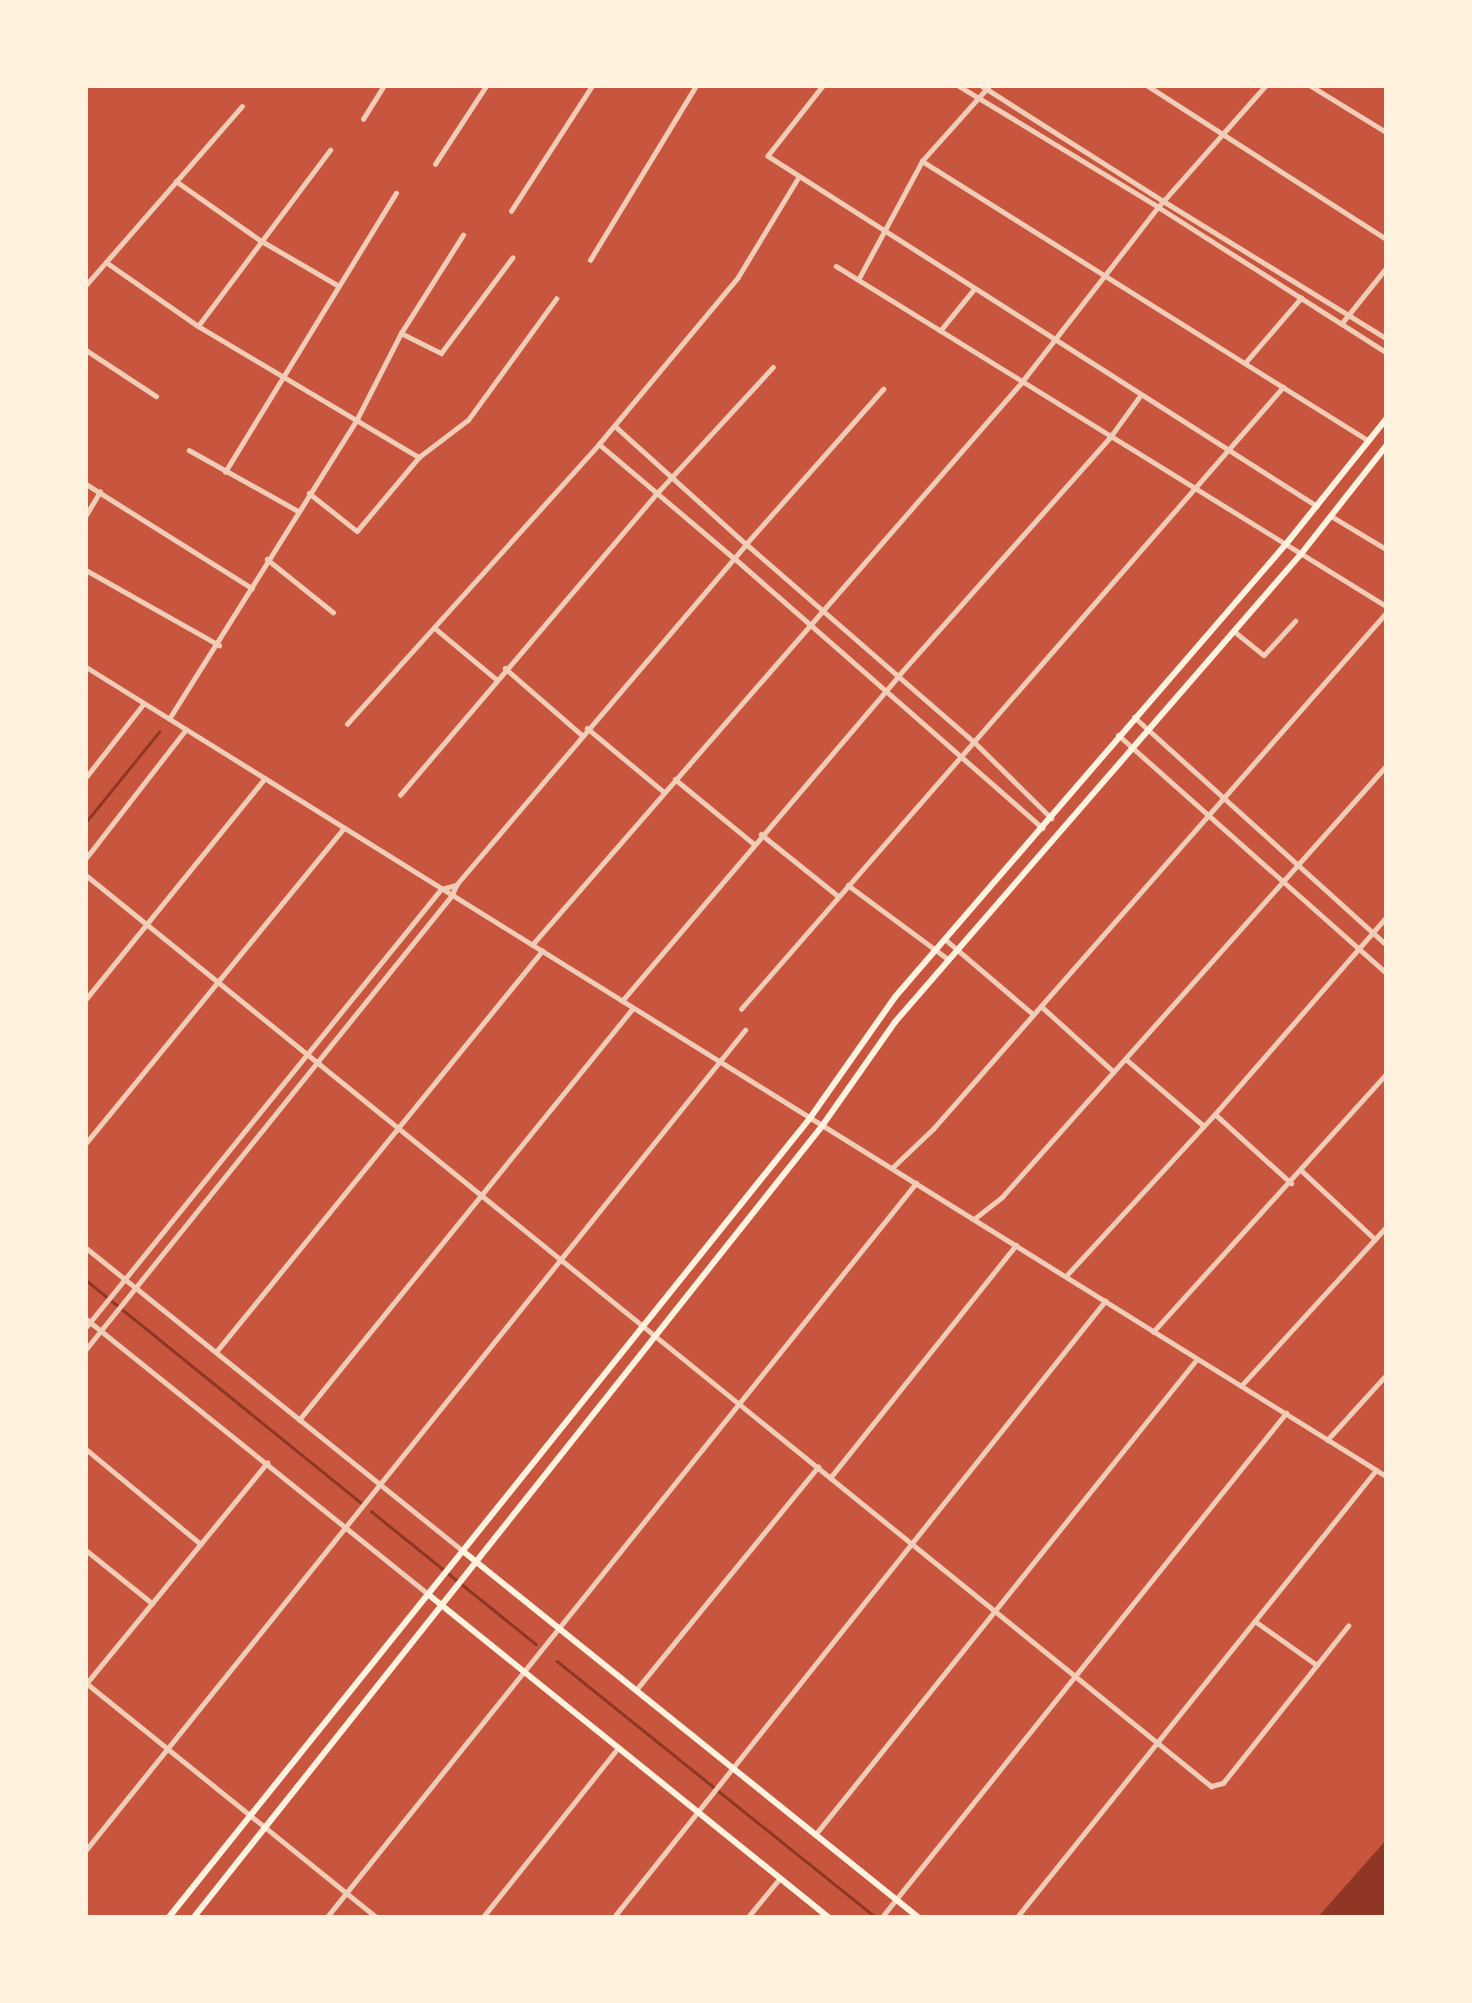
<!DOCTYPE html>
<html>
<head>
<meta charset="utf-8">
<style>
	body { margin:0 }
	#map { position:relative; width:1472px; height:2003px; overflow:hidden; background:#c8553d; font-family:Commissioner,sans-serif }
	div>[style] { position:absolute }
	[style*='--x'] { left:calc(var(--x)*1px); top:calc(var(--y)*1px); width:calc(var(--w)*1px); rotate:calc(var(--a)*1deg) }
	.water>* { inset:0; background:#8f3625 }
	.stream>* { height:2.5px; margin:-1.25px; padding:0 1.25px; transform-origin:1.25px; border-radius:1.25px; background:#8f3625 }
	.minor>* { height:4.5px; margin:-2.25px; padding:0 2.25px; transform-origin:2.25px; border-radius:2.25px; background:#f1ccb7 }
	.tertiary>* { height:5px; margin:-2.5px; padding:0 2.5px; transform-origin:2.5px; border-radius:2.5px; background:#f1ccb7 }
	.secondary>* { height:6px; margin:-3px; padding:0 3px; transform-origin:3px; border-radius:3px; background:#fff3e0 }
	span { translate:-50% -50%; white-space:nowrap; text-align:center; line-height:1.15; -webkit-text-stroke:6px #fff3e0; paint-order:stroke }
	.frame { position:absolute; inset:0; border:88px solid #fff3e0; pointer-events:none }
</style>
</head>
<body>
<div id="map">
	<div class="water">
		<i style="clip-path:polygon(1386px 1840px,1386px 1917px,1318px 1917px)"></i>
	</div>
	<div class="stream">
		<i style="--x:86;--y:822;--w:116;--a:-51"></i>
		<i style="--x:86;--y:1280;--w:353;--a:39"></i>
		<i style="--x:371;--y:1511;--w:212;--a:38.9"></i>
		<i style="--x:557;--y:1661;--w:408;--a:38.8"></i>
	</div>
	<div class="minor">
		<i style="--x:823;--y:86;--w:89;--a:128.2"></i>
		<i style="--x:768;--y:156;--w:651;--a:32.52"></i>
		<i style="--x:982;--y:86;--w:214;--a:32.4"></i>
		<i style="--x:1148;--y:86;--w:283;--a:32.7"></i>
		<i style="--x:1311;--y:86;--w:88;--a:31.5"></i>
		<i style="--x:363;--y:119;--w:39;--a:-58"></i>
		<i style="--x:922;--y:161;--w:527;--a:32.06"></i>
		<i style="--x:435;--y:164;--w:93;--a:-56.8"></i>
		<i style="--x:176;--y:181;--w:103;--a:35.1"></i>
		<i style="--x:260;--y:240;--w:91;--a:30.2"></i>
		<i style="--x:511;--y:211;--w:149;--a:-57.1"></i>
		<i style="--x:590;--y:260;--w:204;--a:-58.7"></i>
		<i style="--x:106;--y:262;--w:112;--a:34.8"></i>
		<i style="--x:198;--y:326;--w:257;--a:30.7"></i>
		<i style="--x:836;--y:266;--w:647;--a:31.72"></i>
		<i style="--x:858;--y:280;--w:135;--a:-61.7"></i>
		<i style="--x:922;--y:161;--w:101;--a:-48.2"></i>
		<i style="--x:86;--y:285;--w:237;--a:-48.9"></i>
		<i style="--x:1342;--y:323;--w:70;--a:-51.3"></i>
		<i style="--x:198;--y:326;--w:220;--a:-53.1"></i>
		<i style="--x:940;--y:331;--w:54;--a:-51"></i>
		<i style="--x:401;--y:333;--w:45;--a:26.6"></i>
		<i style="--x:441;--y:353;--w:119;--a:-53.2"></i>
		<i style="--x:86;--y:350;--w:84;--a:33.3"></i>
		<i style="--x:1245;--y:363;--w:86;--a:-49.3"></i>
		<i style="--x:615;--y:426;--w:176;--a:42"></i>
		<i style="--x:746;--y:544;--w:207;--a:-48.5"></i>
		<i style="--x:599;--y:444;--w:177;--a:40.2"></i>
		<i style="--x:189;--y:450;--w:125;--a:29.2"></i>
		<i style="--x:225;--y:472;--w:327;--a:-58.5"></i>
		<i style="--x:86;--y:484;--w:196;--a:32.1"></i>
		<i style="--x:309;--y:493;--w:61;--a:38.4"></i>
		<i style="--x:357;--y:531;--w:97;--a:-50"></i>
		<i style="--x:419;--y:457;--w:61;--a:-37.1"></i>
		<i style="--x:468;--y:420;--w:150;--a:-54"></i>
		<i style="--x:86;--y:515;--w:27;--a:-59"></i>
		<i style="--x:1331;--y:516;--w:64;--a:31"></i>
		<i style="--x:267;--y:559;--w:85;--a:38.8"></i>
		<i style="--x:86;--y:570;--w:153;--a:29.4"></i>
		<i style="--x:436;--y:629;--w:78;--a:39.8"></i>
		<i style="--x:1234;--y:631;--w:38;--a:39"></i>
		<i style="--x:1264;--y:655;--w:46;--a:-47.6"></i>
		<i style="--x:505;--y:668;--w:101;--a:41"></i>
		<i style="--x:169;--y:719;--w:354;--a:-57.9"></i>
		<i style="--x:357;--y:419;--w:97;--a:-62.9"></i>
		<i style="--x:401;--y:333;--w:116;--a:-57.7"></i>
		<i style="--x:347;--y:724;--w:377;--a:-48"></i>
		<i style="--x:599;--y:444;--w:217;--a:-50.2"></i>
		<i style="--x:738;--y:277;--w:116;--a:-58.8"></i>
		<i style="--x:587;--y:728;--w:100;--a:39.7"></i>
		<i style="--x:675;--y:779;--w:101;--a:39.4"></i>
		<i style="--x:400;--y:795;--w:399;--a:-49.6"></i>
		<i style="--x:659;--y:491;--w:168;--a:-47.4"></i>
		<i style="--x:761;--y:834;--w:99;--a:38.8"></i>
		<i style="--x:86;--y:875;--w:1448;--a:39"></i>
		<i style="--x:1211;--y:1786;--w:12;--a:-14"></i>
		<i style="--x:1223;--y:1783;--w:201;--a:-51.5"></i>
		<i style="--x:848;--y:885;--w:124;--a:36.5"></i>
		<i style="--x:946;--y:940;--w:114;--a:40.4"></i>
		<i style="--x:532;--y:945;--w:745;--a:-48.97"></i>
		<i style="--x:1021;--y:383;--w:223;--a:-52.1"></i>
		<i style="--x:1158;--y:207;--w:234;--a:-148.8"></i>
		<i style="--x:86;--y:999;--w:284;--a:-51"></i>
		<i style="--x:622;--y:1001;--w:428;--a:-49.6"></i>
		<i style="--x:899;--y:675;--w:319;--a:-48.4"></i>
		<i style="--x:1111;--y:436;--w:49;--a:-54.1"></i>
		<i style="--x:1041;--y:1006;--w:98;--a:42.1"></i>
		<i style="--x:741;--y:1009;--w:825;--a:-48.93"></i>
		<i style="--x:1127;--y:1060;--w:101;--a:40.6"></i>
		<i style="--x:1215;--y:1114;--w:103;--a:42.2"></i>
		<i style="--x:86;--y:1143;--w:407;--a:-50.7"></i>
		<i style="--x:892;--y:1168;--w:57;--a:-43.6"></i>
		<i style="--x:933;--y:1129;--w:687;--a:-48.72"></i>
		<i style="--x:1302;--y:1171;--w:100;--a:43"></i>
		<i style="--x:974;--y:1219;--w:36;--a:-38"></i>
		<i style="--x:1002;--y:1197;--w:577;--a:-48.3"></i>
		<i style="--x:1066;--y:1276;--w:220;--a:-47.4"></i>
		<i style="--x:1215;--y:1114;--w:261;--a:-49"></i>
		<i style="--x:1153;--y:1332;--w:348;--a:-47.9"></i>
		<i style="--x:216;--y:1352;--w:517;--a:-50.89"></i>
		<i style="--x:1241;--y:1386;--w:215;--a:-47.6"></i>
		<i style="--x:299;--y:1420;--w:530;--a:-50.97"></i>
		<i style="--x:86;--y:1449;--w:149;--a:39.6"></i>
		<i style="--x:1376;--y:1470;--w:12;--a:31"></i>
		<i style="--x:830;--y:1478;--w:298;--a:-51.4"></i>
		<i style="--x:86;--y:1550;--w:85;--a:38.8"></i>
		<i style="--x:1255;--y:1621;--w:76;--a:35.4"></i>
		<i style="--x:86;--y:1684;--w:286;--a:-50.7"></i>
		<i style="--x:636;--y:1690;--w:288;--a:-50.8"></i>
		<i style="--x:815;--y:1835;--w:610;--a:-51.25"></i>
		<i style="--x:86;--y:1850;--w:1052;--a:-51.21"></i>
		<i style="--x:327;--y:1917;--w:941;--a:-51.25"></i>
		<i style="--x:483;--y:1917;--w:216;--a:-51.4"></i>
		<i style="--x:614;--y:1917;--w:788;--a:-51.44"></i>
		<i style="--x:748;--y:1917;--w:50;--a:-50.6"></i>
		<i style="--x:882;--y:1917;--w:646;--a:-51.28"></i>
	</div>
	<div class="tertiary">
		<i style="--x:1265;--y:86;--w:162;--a:131.5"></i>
		<i style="--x:1158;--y:207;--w:270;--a:32.5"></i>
		<i style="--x:1163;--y:201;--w:262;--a:31.6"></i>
		<i style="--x:734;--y:558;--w:410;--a:41.2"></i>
		<i style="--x:86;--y:667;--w:1520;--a:31.9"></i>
		<i style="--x:1376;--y:1470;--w:573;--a:128.77"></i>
		<i style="--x:1134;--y:717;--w:340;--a:42.1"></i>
		<i style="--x:1118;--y:735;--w:358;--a:41.6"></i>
		<i style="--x:86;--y:777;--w:94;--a:-51.9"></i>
		<i style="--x:86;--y:858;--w:163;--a:-52.2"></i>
		<i style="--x:86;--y:1248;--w:485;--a:38.8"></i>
		<i style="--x:86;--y:1319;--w:440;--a:38.8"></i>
		<i style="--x:86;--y:1327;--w:564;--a:-50.98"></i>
		<i style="--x:441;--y:889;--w:16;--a:-15"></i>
		<i style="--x:86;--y:1349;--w:583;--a:-51.13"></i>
		<i style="--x:452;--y:895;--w:11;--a:-68"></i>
		<i style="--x:456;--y:885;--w:448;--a:-49.6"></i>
		<i style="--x:746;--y:544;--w:301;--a:41"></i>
		<i style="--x:973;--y:741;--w:110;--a:44.6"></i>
		<i style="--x:1327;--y:1440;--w:88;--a:-47.8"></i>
		<i style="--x:86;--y:1683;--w:373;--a:38.9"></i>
	</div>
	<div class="secondary">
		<i style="--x:464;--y:1552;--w:583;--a:38.8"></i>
		<i style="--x:429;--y:1595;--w:513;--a:38.9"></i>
		<i style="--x:169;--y:1917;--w:1024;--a:-51.26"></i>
		<i style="--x:810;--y:1118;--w:148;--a:-54.9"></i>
		<i style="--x:895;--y:997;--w:598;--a:-49.2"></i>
		<i style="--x:1286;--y:544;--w:160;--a:-51.3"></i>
		<i style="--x:194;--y:1917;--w:1010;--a:-51.55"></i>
		<i style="--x:822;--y:1126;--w:127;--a:-54.9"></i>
		<i style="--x:895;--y:1022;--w:620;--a:-49.06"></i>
		<i style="--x:1301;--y:554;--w:137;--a:-51.8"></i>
	</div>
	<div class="frame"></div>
</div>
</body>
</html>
